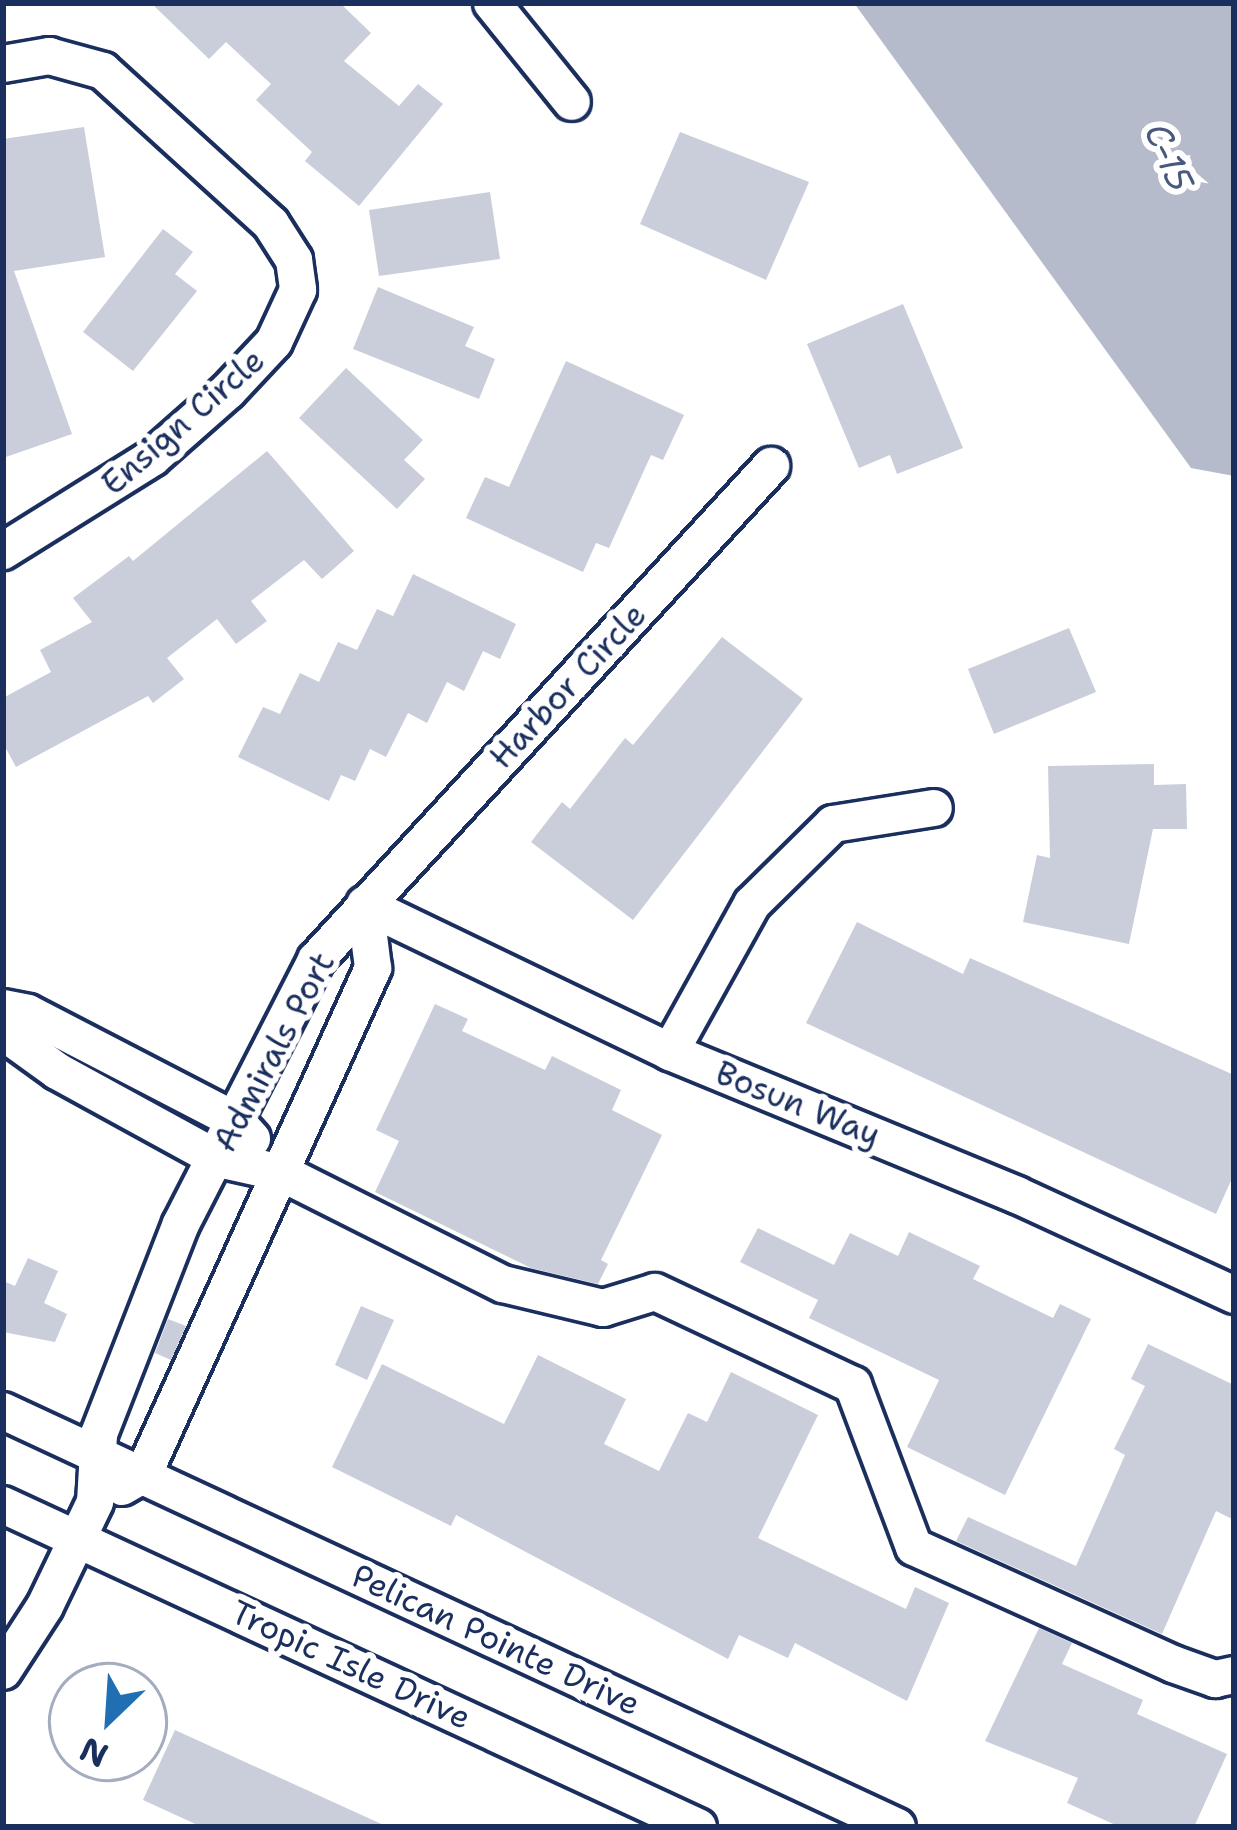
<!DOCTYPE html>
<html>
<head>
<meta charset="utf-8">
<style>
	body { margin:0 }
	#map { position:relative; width:1237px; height:1830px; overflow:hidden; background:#fff; font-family:"Shantell Sans",sans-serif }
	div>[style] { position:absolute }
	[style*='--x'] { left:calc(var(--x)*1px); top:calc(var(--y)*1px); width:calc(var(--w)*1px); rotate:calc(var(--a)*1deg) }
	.water>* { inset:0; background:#b5bbca }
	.building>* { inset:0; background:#caceda }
	.roads { filter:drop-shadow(3px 0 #1b2f5e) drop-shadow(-3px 0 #1b2f5e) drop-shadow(0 3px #1b2f5e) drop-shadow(0 -3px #1b2f5e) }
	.street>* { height:36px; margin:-18px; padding:0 18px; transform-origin:18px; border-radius:18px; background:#fff }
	span { translate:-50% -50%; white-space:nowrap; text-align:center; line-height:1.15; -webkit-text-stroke:12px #fff; paint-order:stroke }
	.street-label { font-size:33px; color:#1b2f5e }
	.water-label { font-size:36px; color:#49597e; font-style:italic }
	.frame { position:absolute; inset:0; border:6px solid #1b2f5e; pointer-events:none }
	.north { position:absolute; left:48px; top:1662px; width:120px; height:120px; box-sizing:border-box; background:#fff; border:3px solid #a4acbf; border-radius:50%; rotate:205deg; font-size:33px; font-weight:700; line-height:48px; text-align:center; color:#1b2f5e }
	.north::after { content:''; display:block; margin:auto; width:42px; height:54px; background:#1f6fb2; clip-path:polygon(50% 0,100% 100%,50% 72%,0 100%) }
</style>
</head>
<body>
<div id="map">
	<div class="water">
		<i style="clip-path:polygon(854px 3px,1234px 3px,1234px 476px,1191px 468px)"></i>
	</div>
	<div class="building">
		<i style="clip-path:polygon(151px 3px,340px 3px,371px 33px,344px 61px,399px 106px,418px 84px,443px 104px,359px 206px,305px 161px,312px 152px,256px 100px,271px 84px,226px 42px,209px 59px)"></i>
		<i style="clip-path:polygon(84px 127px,105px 257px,14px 271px,72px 434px,3px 458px,3px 139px)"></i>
		<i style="clip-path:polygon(680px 132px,809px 182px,766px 280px,640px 224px)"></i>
		<i style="clip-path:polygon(490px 192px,500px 259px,379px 276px,369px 210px)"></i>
		<i style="clip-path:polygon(163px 229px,193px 252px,175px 274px,197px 291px,133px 371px,83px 332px)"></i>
		<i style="clip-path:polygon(378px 287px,474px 327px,465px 346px,495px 359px,479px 399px,353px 349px)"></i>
		<i style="clip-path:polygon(903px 304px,963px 448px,897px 474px,890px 455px,859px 468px,807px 344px)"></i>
		<i style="clip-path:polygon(566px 361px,684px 415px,663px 460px,651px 455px,609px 548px,596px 543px,583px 572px,466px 518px,485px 477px,509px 487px)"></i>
		<i style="clip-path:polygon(346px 368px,423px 440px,404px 460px,425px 479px,397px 509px,299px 418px)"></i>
		<i style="clip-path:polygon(267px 451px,354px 551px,322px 579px,304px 560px,251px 601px,267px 621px,236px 644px,217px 619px,167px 658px,184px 679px,153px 703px,148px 696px,16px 767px,3px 743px,3px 698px,51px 672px,40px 650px,92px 622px,73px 598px,129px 556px,133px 561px)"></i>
		<i style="clip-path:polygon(413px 574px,516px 624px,500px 659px,483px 651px,464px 691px,447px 682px,427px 723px,408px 713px,386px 757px,370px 749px,355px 781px,341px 775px,329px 801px,238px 757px,263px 707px,280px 714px,300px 673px,319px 682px,338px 642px,357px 650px,377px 609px,393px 616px)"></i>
		<i style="clip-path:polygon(1069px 628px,1096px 692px,994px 734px,968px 669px)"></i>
		<i style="clip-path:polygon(722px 637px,803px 699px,633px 920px,531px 842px,562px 802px,570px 809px,625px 738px,633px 745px)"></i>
		<i style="clip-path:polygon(1154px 764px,1154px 785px,1186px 784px,1187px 829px,1153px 829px,1129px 944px,1023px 922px,1037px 855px,1050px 858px,1048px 766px)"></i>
		<i style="clip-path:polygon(857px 922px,963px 974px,970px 958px,1234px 1075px,1234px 1174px,1216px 1214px,806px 1023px)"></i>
		<i style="clip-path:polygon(435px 1004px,468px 1019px,462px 1031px,545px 1070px,552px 1056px,621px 1090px,612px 1110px,662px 1135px,601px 1260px,608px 1264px,598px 1284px,531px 1268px,375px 1192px,399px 1141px,376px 1130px)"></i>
		<i style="clip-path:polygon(758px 1228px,834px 1265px,850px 1233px,898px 1256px,909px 1232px,980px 1266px,973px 1279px,1053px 1318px,1060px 1304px,1091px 1319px,1005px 1495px,907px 1447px,939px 1380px,809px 1318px,818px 1300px,740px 1262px)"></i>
		<i style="clip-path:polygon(28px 1258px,58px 1271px,44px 1303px,67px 1314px,55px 1342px,3px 1332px,3px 1281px,15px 1286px)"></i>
		<i style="clip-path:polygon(361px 1306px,394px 1320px,367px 1380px,335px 1365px)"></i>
		<i style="clip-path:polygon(168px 1319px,186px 1326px,171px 1360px,155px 1353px)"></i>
		<i style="clip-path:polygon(1148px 1344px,1234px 1385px,1234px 1520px,1216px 1511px,1162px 1634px,956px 1541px,968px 1517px,1076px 1566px,1125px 1455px,1114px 1449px,1145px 1386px,1131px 1379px)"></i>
		<i style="clip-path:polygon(538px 1355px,626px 1399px,604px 1444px,659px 1471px,688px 1413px,707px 1422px,731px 1372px,818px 1415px,758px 1538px,906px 1609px,915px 1587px,949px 1603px,907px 1701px,795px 1643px,788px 1658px,739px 1635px,728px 1659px,456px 1515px,451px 1526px,332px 1467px,382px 1364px,504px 1424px)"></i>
		<i style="clip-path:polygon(1039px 1628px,1072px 1643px,1062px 1664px,1143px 1700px,1137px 1714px,1227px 1754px,1194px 1827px,1120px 1827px,1067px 1803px,1078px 1778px,985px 1741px)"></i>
		<i style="clip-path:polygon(175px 1730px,388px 1827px,202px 1827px,143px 1800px)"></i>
	</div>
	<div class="roads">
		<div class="street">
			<i style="--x:492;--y:3;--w:127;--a:51.1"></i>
			<i style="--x:3;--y:64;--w:47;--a:-9.9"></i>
			<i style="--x:49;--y:56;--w:56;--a:15.5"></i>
			<i style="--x:103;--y:71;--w:227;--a:42.3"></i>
			<i style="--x:271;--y:224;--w:43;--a:57.4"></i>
			<i style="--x:294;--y:260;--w:30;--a:82"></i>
			<i style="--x:298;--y:290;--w:57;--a:114.8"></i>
			<i style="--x:274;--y:342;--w:67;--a:133.2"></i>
			<i style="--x:228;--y:391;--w:101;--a:138.6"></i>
			<i style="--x:152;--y:458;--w:176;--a:148"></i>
			<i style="--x:365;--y:905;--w:339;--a:25.7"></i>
			<i style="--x:670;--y:1052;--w:375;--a:22.4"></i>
			<i style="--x:1017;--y:1195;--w:239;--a:24.7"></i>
			<i style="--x:3;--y:1008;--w:25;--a:11"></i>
			<i style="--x:28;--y:1013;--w:234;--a:27.4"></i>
			<i style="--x:236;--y:1121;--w:24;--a:48"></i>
			<i style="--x:3;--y:1032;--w:67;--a:35.8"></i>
			<i style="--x:57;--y:1071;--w:183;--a:28.7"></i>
			<i style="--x:218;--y:1159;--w:66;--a:12.3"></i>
			<i style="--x:282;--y:1173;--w:247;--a:26.7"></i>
			<i style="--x:503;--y:1284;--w:103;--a:13.5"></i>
			<i style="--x:603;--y:1308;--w:54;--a:-17.1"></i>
			<i style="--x:655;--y:1292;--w:219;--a:25.2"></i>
			<i style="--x:853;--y:1385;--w:173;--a:69.4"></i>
			<i style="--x:914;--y:1547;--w:284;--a:24.3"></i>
			<i style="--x:1173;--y:1664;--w:45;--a:19.7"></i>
			<i style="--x:1215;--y:1679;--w:19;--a:-12"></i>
			<i style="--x:670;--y:1052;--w:169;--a:-61"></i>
			<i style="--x:752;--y:904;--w:114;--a:-44.6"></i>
			<i style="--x:833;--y:824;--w:102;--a:-9"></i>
			<i style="--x:3;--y:1411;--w:986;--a:24.95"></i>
			<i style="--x:122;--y:1487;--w:24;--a:-30"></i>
			<i style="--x:143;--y:1475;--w:557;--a:-65.6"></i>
			<i style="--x:373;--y:968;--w:64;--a:-97.2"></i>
			<i style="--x:3;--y:1505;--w:766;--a:24.86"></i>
			<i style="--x:3;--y:1671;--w:77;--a:-57.1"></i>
			<i style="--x:45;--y:1606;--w:115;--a:-64.3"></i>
			<i style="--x:95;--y:1502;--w:68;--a:-86.6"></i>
			<i style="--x:99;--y:1434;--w:225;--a:-68.7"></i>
			<i style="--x:181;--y:1224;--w:297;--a:-62.9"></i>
			<i style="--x:316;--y:960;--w:672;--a:-47.35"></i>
		</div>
	</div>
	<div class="street-label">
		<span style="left:183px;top:422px;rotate:-41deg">Ensign Circle</span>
		<span style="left:568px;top:686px;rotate:-47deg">Harbor Circle</span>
		<span style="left:274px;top:1052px;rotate:-62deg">Admirals Port</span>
		<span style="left:798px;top:1104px;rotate:22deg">Bosun Way</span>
		<span style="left:496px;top:1640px;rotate:25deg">Pelican Pointe Drive</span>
		<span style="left:351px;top:1665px;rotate:25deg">Tropic Isle Drive</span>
	</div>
	<div class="water-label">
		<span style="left:1169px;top:157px;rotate:67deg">C-15</span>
	</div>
	<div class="frame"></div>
	<div class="north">N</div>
</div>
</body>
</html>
